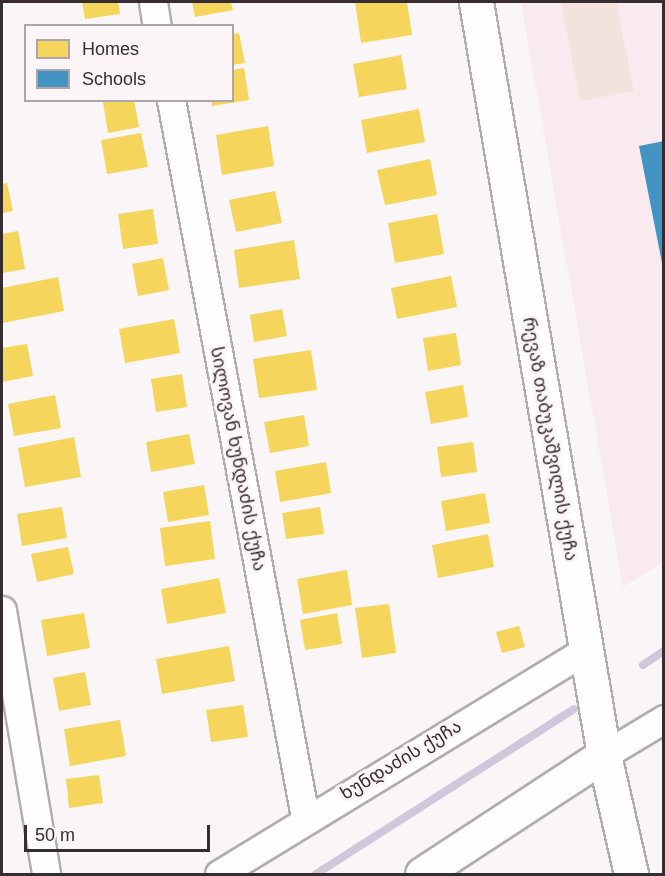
<!DOCTYPE html>
<html>
<head>
<meta charset="utf-8">
<style>
	body { margin:0 }
	#map { position:relative; width:665px; height:876px; overflow:hidden; background:#faf6f8; font-family:Arial,"Noto Sans Georgian",sans-serif }
	div>[style] { position:absolute }
	[style*='--x'] { left:calc(var(--x)*1px); top:calc(var(--y)*1px); width:calc(var(--w)*1px); rotate:calc(var(--a)*1deg) }
	.built>* { inset:0; background:#f8eaef }
	.green>* { inset:0; background:#f4e2dd }
	.homes>* { inset:0; background:#f6d55c }
	.schools>* { inset:0; background:#4393c3 }
	.stream>* { height:8px; margin:-4px; padding:0 4px; transform-origin:4px; border-radius:4px; background:#d1c7db }
	.roads { filter:drop-shadow(2px 0 #b2acaf) drop-shadow(-2px 0 #b2acaf) drop-shadow(0 2px #b2acaf) drop-shadow(0 -2px #b2acaf) }
	.minor>* { height:27px; margin:-13.5px; padding:0 13.5px; transform-origin:13.5px; border-radius:13.5px; background:#fefefe }
	.tertiary>* { height:33px; margin:-16.5px; padding:0 16.5px; transform-origin:16.5px; border-radius:16.5px; background:#fefefe }
	.secondary>* { height:33px; margin:-16.5px; padding:0 16.5px; transform-origin:16.5px; border-radius:16.5px; background:#fefefe }
	span { translate:-50% -50%; white-space:nowrap; text-align:center; line-height:1.15; -webkit-text-stroke:6px #fbf5f7; paint-order:stroke }
	.street-label { font-size:18px; color:#372c30 }
	.frame { position:absolute; inset:0; border:3px solid #372c30; pointer-events:none }
	.legend { position:absolute; left:24px; top:24px; width:210px; height:78px; box-sizing:border-box; background:#fbf5f7; border:2px solid #ada5a7; margin:0; padding:8px 10px; list-style:none; font-size:18px; color:#372c30 }
	.legend li { display:flex; align-items:center; gap:12px; height:30px }
	.legend b { width:30px; border:2px solid #ada5a7 }
	.scale { position:absolute; left:24px; top:825px; width:186px; height:27px; box-sizing:border-box; border:3px solid #372c30; border-top:0; padding-left:8px; font-size:18px; line-height:21px; white-space:nowrap; color:#372c30; -webkit-text-stroke:4px #fbf5f7; paint-order:stroke }
</style>
</head>
<body>
<div id="map">
	<div class="built">
		<i style="clip-path:polygon(521px 2px,663px 2px,663px 562px,623px 587px)"></i>
	</div>
	<div class="green">
		<i style="clip-path:polygon(561px 2px,616px 2px,634px 91px,580px 101px)"></i>
	</div>
	<div class="homes">
		<i style="clip-path:polygon(82px 2px,118px 2px,120px 14px,85px 19px)"></i>
		<i style="clip-path:polygon(192px 2px,231px 2px,233px 10px,195px 17px)"></i>
		<i style="clip-path:polygon(355px 2px,407px 2px,412px 35px,361px 43px)"></i>
		<i style="clip-path:polygon(239px 33px,245px 63px,232px 65px,232px 34px)"></i>
		<i style="clip-path:polygon(401px 55px,407px 89px,359px 97px,353px 64px)"></i>
		<i style="clip-path:polygon(244px 68px,249px 100px,212px 106px,211px 100px,232px 100px,232px 70px)"></i>
		<i style="clip-path:polygon(134px 100px,139px 127px,108px 133px,103px 102px)"></i>
		<i style="clip-path:polygon(419px 109px,425px 142px,367px 153px,361px 120px)"></i>
		<i style="clip-path:polygon(268px 126px,274px 166px,222px 175px,216px 135px)"></i>
		<i style="clip-path:polygon(141px 133px,148px 167px,107px 174px,101px 140px)"></i>
		<i style="clip-path:polygon(430px 159px,437px 195px,385px 205px,377px 170px)"></i>
		<i style="clip-path:polygon(7px 183px,13px 211px,2px 213px,2px 184px)"></i>
		<i style="clip-path:polygon(275px 191px,282px 223px,236px 232px,229px 200px)"></i>
		<i style="clip-path:polygon(153px 209px,158px 244px,123px 249px,118px 214px)"></i>
		<i style="clip-path:polygon(437px 214px,444px 254px,395px 263px,388px 223px)"></i>
		<i style="clip-path:polygon(18px 231px,25px 269px,2px 273px,2px 234px)"></i>
		<i style="clip-path:polygon(294px 240px,300px 279px,239px 288px,234px 250px)"></i>
		<i style="clip-path:polygon(163px 258px,169px 290px,138px 296px,132px 264px)"></i>
		<i style="clip-path:polygon(451px 276px,457px 307px,397px 319px,391px 288px)"></i>
		<i style="clip-path:polygon(58px 277px,64px 311px,2px 323px,2px 288px)"></i>
		<i style="clip-path:polygon(282px 309px,287px 336px,254px 342px,250px 315px)"></i>
		<i style="clip-path:polygon(174px 319px,180px 353px,125px 363px,119px 329px)"></i>
		<i style="clip-path:polygon(456px 333px,461px 365px,428px 371px,423px 338px)"></i>
		<i style="clip-path:polygon(27px 344px,33px 376px,2px 382px,2px 348px)"></i>
		<i style="clip-path:polygon(311px 350px,317px 390px,259px 398px,253px 359px)"></i>
		<i style="clip-path:polygon(182px 374px,187px 407px,156px 412px,151px 379px)"></i>
		<i style="clip-path:polygon(463px 385px,468px 417px,431px 424px,425px 392px)"></i>
		<i style="clip-path:polygon(55px 395px,61px 428px,14px 436px,8px 404px)"></i>
		<i style="clip-path:polygon(304px 415px,309px 446px,270px 453px,264px 422px)"></i>
		<i style="clip-path:polygon(189px 434px,195px 464px,151px 472px,146px 442px)"></i>
		<i style="clip-path:polygon(74px 437px,81px 477px,25px 487px,18px 448px)"></i>
		<i style="clip-path:polygon(473px 442px,477px 472px,441px 477px,437px 447px)"></i>
		<i style="clip-path:polygon(326px 462px,331px 493px,280px 502px,275px 471px)"></i>
		<i style="clip-path:polygon(204px 485px,209px 515px,168px 522px,163px 492px)"></i>
		<i style="clip-path:polygon(485px 493px,490px 523px,446px 531px,441px 501px)"></i>
		<i style="clip-path:polygon(62px 507px,67px 538px,22px 546px,17px 514px)"></i>
		<i style="clip-path:polygon(320px 507px,324px 534px,286px 539px,282px 513px)"></i>
		<i style="clip-path:polygon(210px 521px,215px 559px,165px 566px,160px 528px)"></i>
		<i style="clip-path:polygon(488px 534px,494px 567px,438px 578px,432px 545px)"></i>
		<i style="clip-path:polygon(68px 547px,74px 574px,37px 582px,31px 554px)"></i>
		<i style="clip-path:polygon(347px 570px,352px 605px,303px 614px,297px 579px)"></i>
		<i style="clip-path:polygon(219px 578px,226px 613px,167px 624px,161px 589px)"></i>
		<i style="clip-path:polygon(389px 604px,396px 653px,362px 658px,355px 608px)"></i>
		<i style="clip-path:polygon(84px 613px,90px 648px,47px 656px,41px 620px)"></i>
		<i style="clip-path:polygon(337px 613px,342px 644px,305px 650px,300px 620px)"></i>
		<i style="clip-path:polygon(519px 626px,525px 647px,502px 653px,496px 632px)"></i>
		<i style="clip-path:polygon(229px 646px,235px 681px,162px 694px,156px 659px)"></i>
		<i style="clip-path:polygon(85px 672px,91px 705px,59px 711px,53px 678px)"></i>
		<i style="clip-path:polygon(243px 705px,248px 737px,211px 742px,206px 710px)"></i>
		<i style="clip-path:polygon(120px 720px,126px 756px,70px 766px,64px 729px)"></i>
		<i style="clip-path:polygon(99px 775px,103px 803px,69px 808px,66px 779px)"></i>
	</div>
	<div class="schools">
		<i style="clip-path:polygon(664px 141px,664px 263px,662px 263px,639px 146px)"></i>
	</div>
	<div class="stream">
		<i style="--x:643;--y:665;--w:25;--a:-34"></i>
		<i style="--x:316;--y:874;--w:306;--a:-32.6"></i>
	</div>
	<div class="roads">
		<div class="minor">
			<i style="--x:153;--y:2;--w:24;--a:81"></i>
			<i style="--x:171;--y:100;--w:729;--a:79.41"></i>
			<i style="--x:2;--y:610;--w:268;--a:80.5"></i>
			<i style="--x:604;--y:755;--w:70;--a:-31"></i>
			<i style="--x:219;--y:874;--w:430;--a:-31.4"></i>
		</div>
		<div class="tertiary">
			<i style="--x:422;--y:874;--w:217;--a:-33.2"></i>
		</div>
		<div class="secondary">
			<i style="--x:476;--y:2;--w:764;--a:80.35"></i>
			<i style="--x:604;--y:755;--w:122;--a:77.2"></i>
		</div>
	</div>
	<div class="street-label">
		<span style="left:550px;top:439px;rotate:80deg">რევაზ თაბუკაშვილის ქუჩა</span>
		<span style="left:238px;top:459px;rotate:79deg">სილოვან ხუნდაძის ქუჩა</span>
		<span style="left:401px;top:760px;rotate:-31deg">ხუნდაძის ქუჩა</span>
	</div>
	<div class="frame"></div>
	<ul class="legend">
	<li><b style="height:16px;background:#f6d55c"></b>Homes</li>
	<li><b style="height:16px;background:#4393c3"></b>Schools</li>
	</ul>
	<div class="scale">50 m</div>
</div>
</body>
</html>
